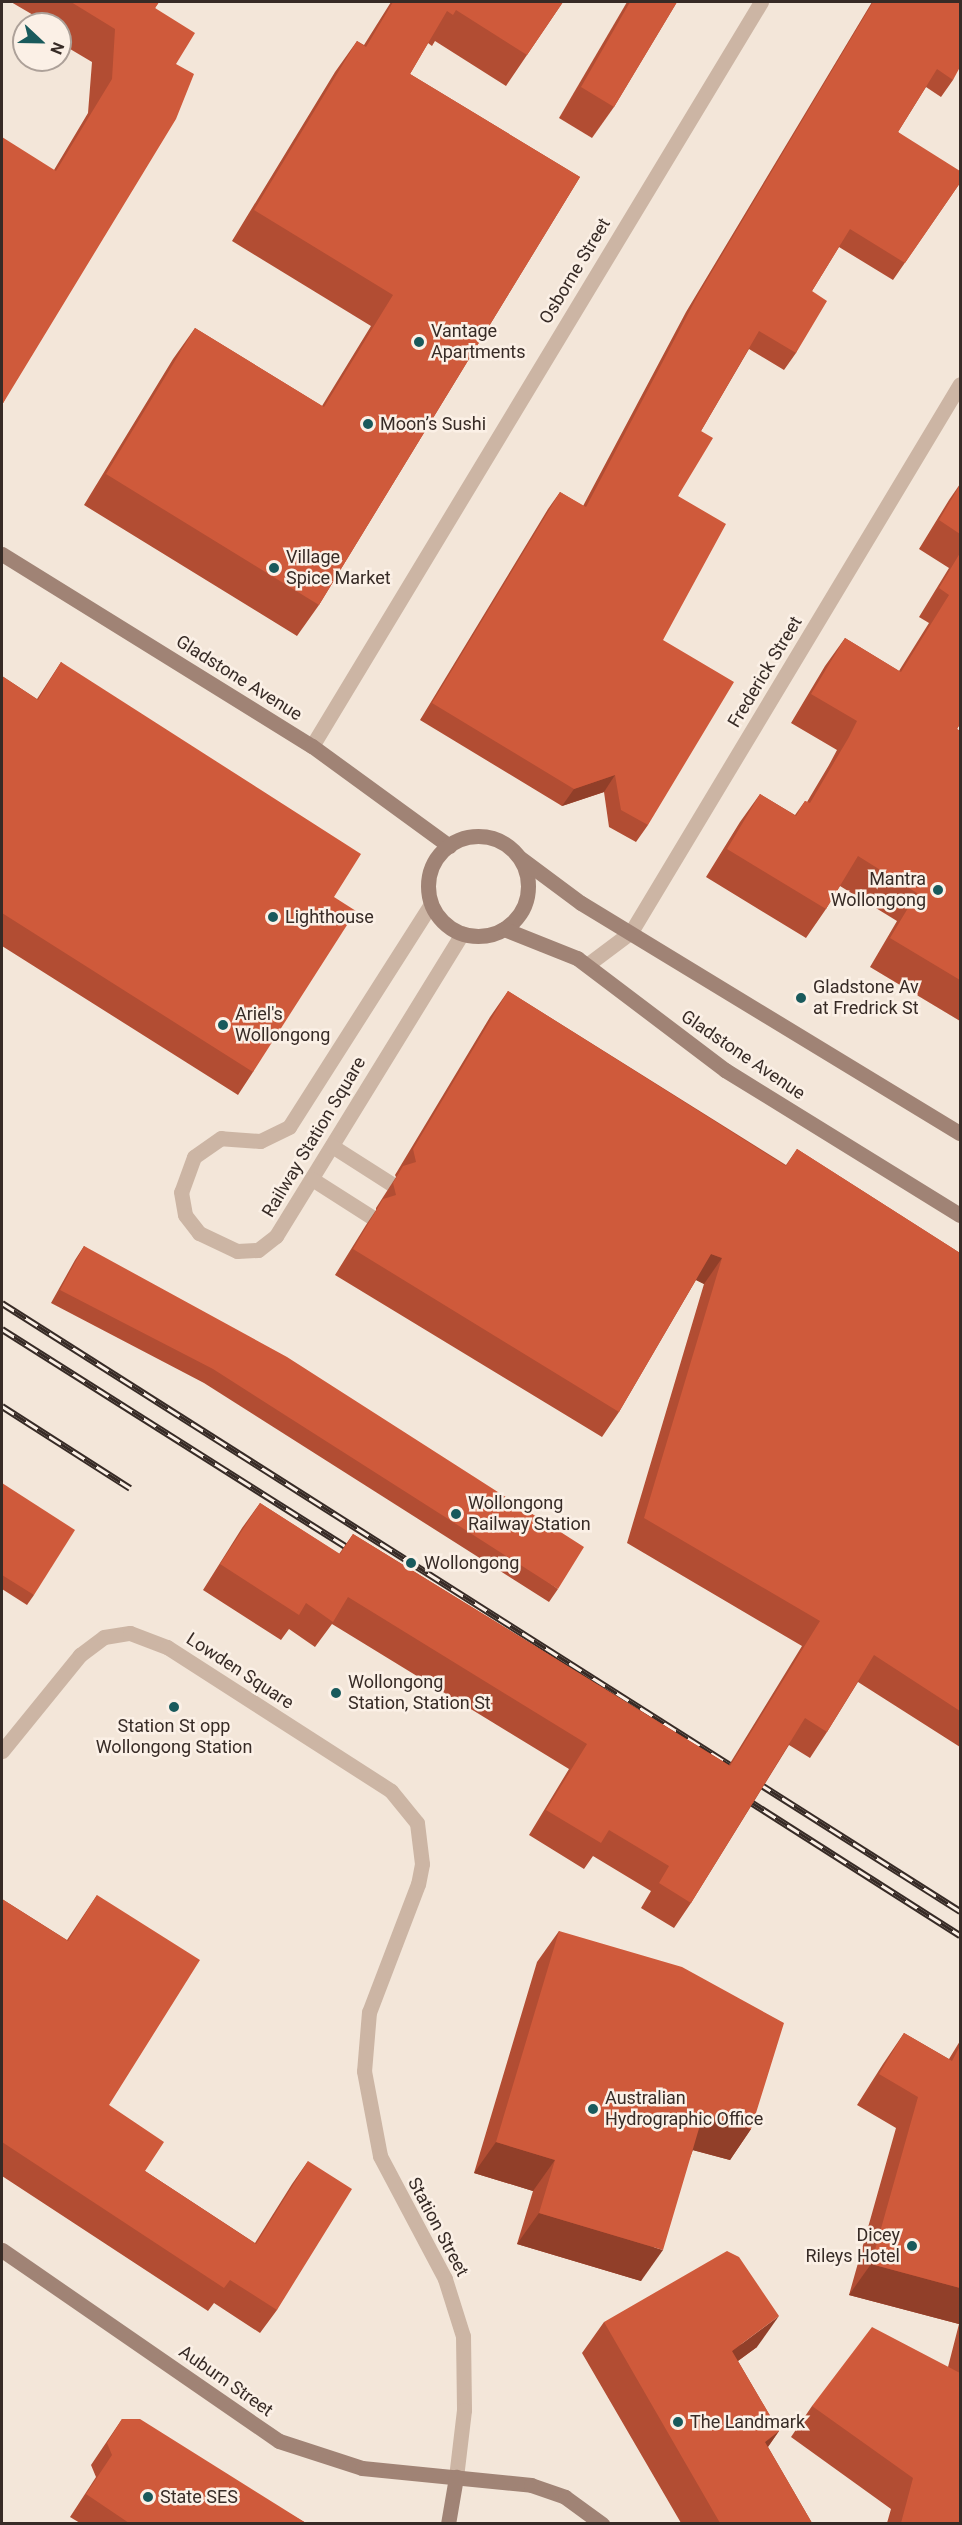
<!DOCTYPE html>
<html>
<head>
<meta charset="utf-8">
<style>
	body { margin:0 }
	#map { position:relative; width:962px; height:2525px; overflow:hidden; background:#f3e6d9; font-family:Roboto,sans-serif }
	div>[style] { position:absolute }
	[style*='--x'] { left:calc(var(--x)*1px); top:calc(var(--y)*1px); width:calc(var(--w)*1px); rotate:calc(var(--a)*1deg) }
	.lane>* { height:15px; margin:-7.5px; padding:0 7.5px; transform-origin:7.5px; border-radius:7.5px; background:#ccb5a4 }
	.street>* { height:15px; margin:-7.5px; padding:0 7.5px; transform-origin:7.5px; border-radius:7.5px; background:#ccb5a4 }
	.secondary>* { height:15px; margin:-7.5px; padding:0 7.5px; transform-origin:7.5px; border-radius:7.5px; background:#a08375 }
	.secondary>.ring { margin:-7.5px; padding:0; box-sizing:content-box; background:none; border:15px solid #a08375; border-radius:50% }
	.rail>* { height:7px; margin-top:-3.5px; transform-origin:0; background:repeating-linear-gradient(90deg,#fbf0e6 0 14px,#372b26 0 28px); box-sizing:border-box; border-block:2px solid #372b26 }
	.wall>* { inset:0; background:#b24d33 }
	.shaded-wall>* { inset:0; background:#913f29 }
	.building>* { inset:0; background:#cf5a3b }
	.dots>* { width:16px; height:16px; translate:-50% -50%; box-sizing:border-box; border:3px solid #fbf0e6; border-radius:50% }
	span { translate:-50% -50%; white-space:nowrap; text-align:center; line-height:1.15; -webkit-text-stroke:5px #fbf0e6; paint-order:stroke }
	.street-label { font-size:18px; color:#372b26 }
	.poi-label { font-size:18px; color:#372b26 }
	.left { translate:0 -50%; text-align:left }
	.right { translate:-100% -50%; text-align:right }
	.frame { position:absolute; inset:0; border:3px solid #372b26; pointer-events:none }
	.north { position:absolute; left:12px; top:12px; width:60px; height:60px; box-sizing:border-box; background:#fbf0e6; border:2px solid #ada199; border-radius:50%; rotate:112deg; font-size:16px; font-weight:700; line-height:24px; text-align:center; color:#372b26 }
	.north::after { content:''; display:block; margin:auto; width:21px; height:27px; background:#195a5c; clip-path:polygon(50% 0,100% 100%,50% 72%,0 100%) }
</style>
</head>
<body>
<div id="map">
	<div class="lane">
		<i style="--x:431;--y:904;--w:264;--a:122.5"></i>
		<i style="--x:289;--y:1127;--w:32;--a:154"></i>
		<i style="--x:260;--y:1141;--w:39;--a:-176"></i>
		<i style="--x:221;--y:1138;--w:33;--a:145"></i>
		<i style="--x:194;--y:1157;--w:37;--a:110"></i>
		<i style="--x:181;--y:1192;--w:23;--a:80"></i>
		<i style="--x:185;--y:1215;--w:23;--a:52"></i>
		<i style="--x:199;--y:1233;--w:42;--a:25.3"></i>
		<i style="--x:237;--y:1251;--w:21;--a:-3"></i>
		<i style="--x:258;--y:1250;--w:23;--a:-38"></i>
		<i style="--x:276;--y:1236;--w:355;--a:-58.4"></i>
		<i style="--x:332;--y:1146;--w:69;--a:32.5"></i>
		<i style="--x:312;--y:1179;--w:69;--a:32.5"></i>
	</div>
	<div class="street">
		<i style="--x:312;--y:746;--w:869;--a:-58.89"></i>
		<i style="--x:587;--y:965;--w:55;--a:-36.9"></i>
		<i style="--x:631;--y:932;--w:639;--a:-59.02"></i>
		<i style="--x:2;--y:1751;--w:124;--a:-50.9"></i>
		<i style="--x:80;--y:1655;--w:30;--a:-37"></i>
		<i style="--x:104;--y:1637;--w:26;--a:-9"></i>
		<i style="--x:130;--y:1633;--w:40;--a:21"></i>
		<i style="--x:167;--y:1647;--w:266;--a:32.7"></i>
		<i style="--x:391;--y:1791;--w:41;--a:50.9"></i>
		<i style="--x:417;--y:1823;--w:41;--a:83"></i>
		<i style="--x:422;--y:1864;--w:20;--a:101"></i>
		<i style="--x:418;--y:1884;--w:137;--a:110.9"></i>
		<i style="--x:369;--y:2012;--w:59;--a:94.8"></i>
		<i style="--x:364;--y:2071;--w:86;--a:79.3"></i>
		<i style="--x:380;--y:2156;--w:139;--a:62.1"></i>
		<i style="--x:445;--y:2279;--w:60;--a:72.5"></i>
		<i style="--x:463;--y:2336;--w:74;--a:89.2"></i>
		<i style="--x:464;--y:2410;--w:67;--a:96.8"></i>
	</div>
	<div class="secondary">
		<i style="--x:2;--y:554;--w:365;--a:31.8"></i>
		<i style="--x:312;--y:746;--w:170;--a:36.1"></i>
		<i class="ring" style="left:428px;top:836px;width:85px;height:85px"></i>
		<i style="--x:519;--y:857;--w:77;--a:36.6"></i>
		<i style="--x:581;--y:903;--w:443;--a:31.3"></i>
		<i style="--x:504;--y:929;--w:79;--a:21.7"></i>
		<i style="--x:577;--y:958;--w:186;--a:37.1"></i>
		<i style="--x:725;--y:1070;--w:276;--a:31.7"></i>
		<i style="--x:2;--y:2250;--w:336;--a:34.6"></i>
		<i style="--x:279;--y:2441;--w:87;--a:18"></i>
		<i style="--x:362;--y:2468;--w:170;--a:5.7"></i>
		<i style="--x:531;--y:2485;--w:36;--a:19"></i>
		<i style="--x:565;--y:2497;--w:46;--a:36.1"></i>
		<i style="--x:448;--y:2524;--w:48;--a:-80.3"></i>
	</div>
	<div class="rail">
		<i style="--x:2;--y:1303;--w:1135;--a:32.4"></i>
		<i style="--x:2;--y:1329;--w:423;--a:32.3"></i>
		<i style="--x:2;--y:1406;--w:152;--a:32.6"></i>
		<i style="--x:740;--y:1795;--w:261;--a:32.5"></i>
	</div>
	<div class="wall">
		<i style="clip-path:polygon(11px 2px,159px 2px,155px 8px,176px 64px,2px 405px,54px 170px,88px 113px,92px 62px,60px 43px,60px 24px,37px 24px,40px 19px)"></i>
		<i style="clip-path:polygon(391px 2px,563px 2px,506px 86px,435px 41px,432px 46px,428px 43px,410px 74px,580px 177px,319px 605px,297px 636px,84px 505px,173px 359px,195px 328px,322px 406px,371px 326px,232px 241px,335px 72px,357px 41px,364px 45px)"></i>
		<i style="clip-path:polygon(627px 2px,677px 2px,614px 107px,592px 138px,559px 118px)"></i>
		<i style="clip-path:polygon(872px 2px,960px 2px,953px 80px,941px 97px,926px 87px,898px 132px,960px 183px,893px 280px,839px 247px,812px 291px,796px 353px,784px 370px,749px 349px,701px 431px,678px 496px,663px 640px,648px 825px,636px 842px,609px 827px,604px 792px,562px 806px,420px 720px,548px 509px,560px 492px,583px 506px,686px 312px)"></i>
		<i style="clip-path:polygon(960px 484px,960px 724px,957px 729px,960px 731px,960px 1021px,870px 967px,897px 921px,840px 886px,826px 909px,806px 938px,706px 877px,740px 822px,760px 794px,795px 815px,805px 801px,807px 802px,829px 765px,837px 750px,791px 723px,825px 666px,845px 638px,899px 671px,929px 623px,919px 617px,949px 568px,919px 549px,949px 500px)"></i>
		<i style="clip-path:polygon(61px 662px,334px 897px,253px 1072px,238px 1095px,2px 946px,2px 676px,37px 699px)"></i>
		<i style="clip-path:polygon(508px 991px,786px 1165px,797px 1149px,960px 1253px,960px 1747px,858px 1682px,827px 1732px,810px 1758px,789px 1745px,691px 1903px,674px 1928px,641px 1908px,651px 1891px,593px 1856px,584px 1869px,529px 1835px,569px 1769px,332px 1624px,315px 1647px,289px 1629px,281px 1640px,203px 1590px,242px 1528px,260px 1503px,339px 1554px,353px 1534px,729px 1765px,802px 1646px,627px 1543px,704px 1284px,696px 1280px,619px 1412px,602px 1437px,335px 1275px,366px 1225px,376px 1210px,376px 1208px,396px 1177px,395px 1175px,490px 1017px)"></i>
		<i style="clip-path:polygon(84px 1246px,558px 1589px,549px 1602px,204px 1383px,51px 1303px,75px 1260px)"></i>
		<i style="clip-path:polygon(2px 1483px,34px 1595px,27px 1605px,2px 1589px)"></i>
		<i style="clip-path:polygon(97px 1895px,109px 2105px,145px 2171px,255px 2243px,292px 2184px,308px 2161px,277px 2310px,260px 2333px,214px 2303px,208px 2311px,2px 2176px,2px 1899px,67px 1940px)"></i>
		<i style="clip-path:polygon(559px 1931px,751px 2129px,730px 2160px,693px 2150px,641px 2281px,517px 2244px,533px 2191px,474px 2173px,537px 1962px)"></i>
		<i style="clip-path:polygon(904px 2033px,949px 2059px,960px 2041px,960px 2523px,887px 2523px,891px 2509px,791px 2437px,812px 2406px,948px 2367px,959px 2324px,849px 2295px,896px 2128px,857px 2105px,883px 2064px)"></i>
		<i style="clip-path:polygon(604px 2322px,757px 2347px,738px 2361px,779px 2431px,768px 2447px,812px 2523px,681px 2523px,582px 2353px)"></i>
		<i style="clip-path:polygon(122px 2419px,306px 2523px,80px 2523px,70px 2517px,96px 2477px,91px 2465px)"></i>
	</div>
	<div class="shaded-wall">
		<i style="clip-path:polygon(615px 775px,604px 792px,562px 806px,574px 789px)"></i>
		<i style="clip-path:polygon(711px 1254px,722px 1258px,704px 1284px,694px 1279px)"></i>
		<i style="clip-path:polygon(703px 2115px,751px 2129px,730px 2160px,681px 2147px)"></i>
		<i style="clip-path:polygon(496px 2142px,555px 2160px,533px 2191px,474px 2173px)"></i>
		<i style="clip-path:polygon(539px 2213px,663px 2250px,641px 2281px,517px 2244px)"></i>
		<i style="clip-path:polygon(871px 2264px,960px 2288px,960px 2323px,959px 2324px,849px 2295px)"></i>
		<i style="clip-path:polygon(779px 2316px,757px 2347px,710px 2381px,732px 2351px)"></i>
		<i style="clip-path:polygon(779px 2431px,757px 2462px,765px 2442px)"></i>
	</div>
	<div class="building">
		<i style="clip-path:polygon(71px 2px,159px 2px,155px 8px,195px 33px,176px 64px,194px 74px,176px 119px,2px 405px,2px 137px,56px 171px,112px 79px,115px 29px)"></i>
		<i style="clip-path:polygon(393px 2px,563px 2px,527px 55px,456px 10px,453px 15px,447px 11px,410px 74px,580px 177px,319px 605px,106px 474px,195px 328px,324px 407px,393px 295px,254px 210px,357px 41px,366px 47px)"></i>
		<i style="clip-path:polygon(630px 2px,677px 2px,614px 107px,581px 87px)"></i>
		<i style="clip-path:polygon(873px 2px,960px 2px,960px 67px,953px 80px,937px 69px,898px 132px,960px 171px,960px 183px,905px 263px,850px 229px,812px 291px,827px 301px,796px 353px,759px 331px,701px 431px,713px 438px,678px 496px,726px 524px,663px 640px,734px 682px,648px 825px,621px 810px,615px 775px,574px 789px,432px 703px,560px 492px,586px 507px,698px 295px)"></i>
		<i style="clip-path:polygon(960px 485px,960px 534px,939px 520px)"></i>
		<i style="clip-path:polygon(960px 553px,960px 724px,957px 729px,960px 731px,960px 980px,890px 938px,917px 893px,858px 856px,826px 909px,727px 849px,760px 794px,796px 816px,805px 801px,810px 803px,849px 737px,857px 721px,811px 694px,845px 638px,901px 672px,949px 595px,939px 588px)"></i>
		<i style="clip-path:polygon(61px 662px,361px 854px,334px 897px,356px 911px,253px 1072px,2px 913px,2px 676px,38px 700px)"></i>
		<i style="clip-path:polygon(508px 991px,786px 1166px,797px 1149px,960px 1253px,960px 1711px,874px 1655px,827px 1732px,805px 1718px,691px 1903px,659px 1883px,669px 1866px,609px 1830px,601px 1843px,546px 1810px,587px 1744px,348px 1597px,333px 1622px,306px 1603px,299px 1615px,220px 1564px,260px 1503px,340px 1554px,353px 1534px,730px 1766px,820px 1621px,644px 1518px,722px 1258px,711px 1254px,619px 1412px,353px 1249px,383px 1199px,396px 1195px,393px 1183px,403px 1166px,416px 1162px,413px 1149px)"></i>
		<i style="clip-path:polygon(84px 1246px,287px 1357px,584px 1547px,558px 1589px,213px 1369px,60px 1290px)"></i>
		<i style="clip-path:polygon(2px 1483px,75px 1530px,34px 1595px,2px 1575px)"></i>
		<i style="clip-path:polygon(97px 1895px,200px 1960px,109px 2105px,164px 2142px,145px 2171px,256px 2244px,308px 2161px,352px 2189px,277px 2310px,230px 2280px,224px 2288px,2px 2142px,2px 1899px,68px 1941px)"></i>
		<i style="clip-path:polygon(559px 1931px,682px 1967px,784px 2023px,751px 2129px,703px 2115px,663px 2250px,539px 2213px,555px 2160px,496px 2142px)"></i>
		<i style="clip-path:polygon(904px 2033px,952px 2061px,960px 2046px,960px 2288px,871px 2264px,918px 2097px,879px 2074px)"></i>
		<i style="clip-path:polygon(727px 2251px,739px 2257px,779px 2316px,732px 2351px,779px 2431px,765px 2442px,812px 2523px,720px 2523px,604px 2322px)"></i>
		<i style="clip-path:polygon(872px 2327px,960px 2373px,960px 2372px,960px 2523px,901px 2523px,913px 2478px,812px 2406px)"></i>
		<i style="clip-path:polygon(122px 2419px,140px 2419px,306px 2523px,129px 2523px,86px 2494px,112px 2455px,107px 2443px)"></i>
	</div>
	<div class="dots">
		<i style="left:419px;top:342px;background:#195a5c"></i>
		<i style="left:368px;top:424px;background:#195a5c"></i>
		<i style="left:274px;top:568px;background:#195a5c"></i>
		<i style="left:938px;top:890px;background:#195a5c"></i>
		<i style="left:273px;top:917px;background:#195a5c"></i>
		<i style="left:801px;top:998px;background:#195a5c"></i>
		<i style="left:223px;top:1025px;background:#195a5c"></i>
		<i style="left:456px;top:1514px;background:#195a5c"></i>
		<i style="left:411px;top:1563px;background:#195a5c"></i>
		<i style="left:336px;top:1693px;background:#195a5c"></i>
		<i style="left:174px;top:1707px;background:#195a5c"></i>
		<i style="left:593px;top:2109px;background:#195a5c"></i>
		<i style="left:912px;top:2246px;background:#195a5c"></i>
		<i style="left:678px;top:2422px;background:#195a5c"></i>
		<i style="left:148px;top:2497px;background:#195a5c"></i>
	</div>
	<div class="street-label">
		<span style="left:575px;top:271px;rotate:-59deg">Osborne Street</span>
		<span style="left:765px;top:672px;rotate:-59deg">Frederick Street</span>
		<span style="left:239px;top:678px;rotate:32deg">Gladstone Avenue</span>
		<span style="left:743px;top:1055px;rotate:34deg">Gladstone Avenue</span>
		<span style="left:314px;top:1137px;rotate:-59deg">Railway Station Square</span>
		<span style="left:240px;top:1671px;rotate:33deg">Lowden Square</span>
		<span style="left:438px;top:2227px;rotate:62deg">Station Street</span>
		<span style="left:226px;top:2381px;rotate:35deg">Auburn Street</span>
	</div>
	<div class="poi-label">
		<span class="left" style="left:431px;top:342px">Vantage<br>Apartments</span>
		<span class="left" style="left:380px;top:424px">Moon’s Sushi</span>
		<span class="left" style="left:286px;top:568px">Village<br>Spice Market</span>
		<span class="right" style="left:926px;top:890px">Mantra<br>Wollongong</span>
		<span class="left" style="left:285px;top:917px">Lighthouse</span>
		<span class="left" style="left:813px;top:998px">Gladstone Av<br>at Fredrick St</span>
		<span class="left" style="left:235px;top:1025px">Ariel's<br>Wollongong</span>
		<span class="left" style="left:468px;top:1514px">Wollongong<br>Railway Station</span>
		<span class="left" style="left:424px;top:1563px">Wollongong</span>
		<span class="left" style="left:348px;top:1693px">Wollongong<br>Station, Station St</span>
		<span style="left:174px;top:1737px">Station St opp<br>Wollongong Station</span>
		<span class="left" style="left:605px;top:2109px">Australian<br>Hydrographic Office</span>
		<span class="right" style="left:900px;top:2246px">Dicey<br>Rileys Hotel</span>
		<span class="left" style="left:690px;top:2422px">The Landmark</span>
		<span class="left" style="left:160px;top:2497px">State SES</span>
	</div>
	<div class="frame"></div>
	<div class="north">N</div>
</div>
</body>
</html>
